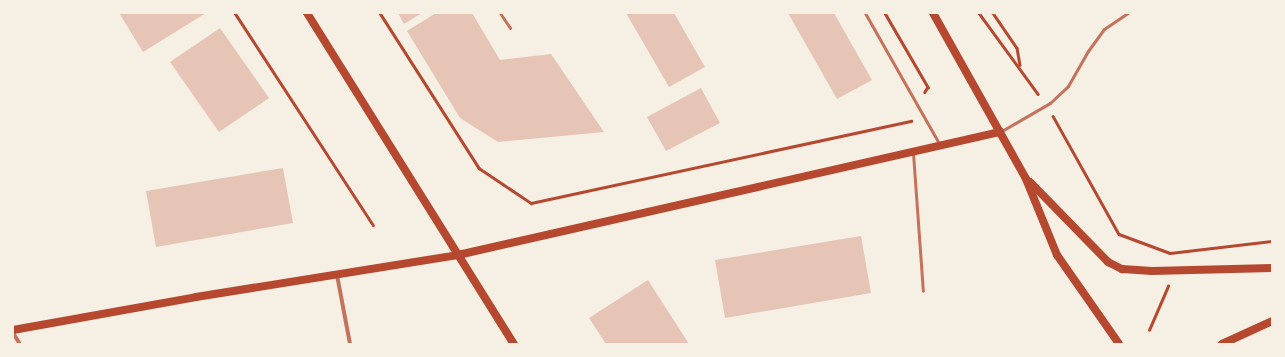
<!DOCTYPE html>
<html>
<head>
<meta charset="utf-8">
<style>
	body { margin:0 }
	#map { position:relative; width:1285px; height:357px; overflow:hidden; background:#f6efe4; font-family:"Public Sans",sans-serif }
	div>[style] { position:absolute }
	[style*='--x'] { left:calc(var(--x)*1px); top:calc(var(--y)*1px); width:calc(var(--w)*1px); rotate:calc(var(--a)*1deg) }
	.building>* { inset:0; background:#e6c5b7 }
	.path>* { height:2.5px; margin:-1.25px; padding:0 1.25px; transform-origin:1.25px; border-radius:1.25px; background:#b5482f }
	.service>* { height:3px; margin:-1.5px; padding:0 1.5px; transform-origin:1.5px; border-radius:1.5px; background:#c5725c }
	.minor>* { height:4px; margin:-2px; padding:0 2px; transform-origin:2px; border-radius:2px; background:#c5725c }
	.secondary>* { height:8px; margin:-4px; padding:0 4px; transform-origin:4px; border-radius:4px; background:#b5482f }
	span { translate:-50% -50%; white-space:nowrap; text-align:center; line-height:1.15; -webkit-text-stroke:3.5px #f6efe4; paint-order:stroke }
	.frame { position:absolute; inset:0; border:14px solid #f6efe4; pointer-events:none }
</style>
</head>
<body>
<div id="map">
	<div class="building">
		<i style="clip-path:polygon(119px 13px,206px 13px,143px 52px)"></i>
		<i style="clip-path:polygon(398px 13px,422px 13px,404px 24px)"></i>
		<i style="clip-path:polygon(436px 13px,472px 13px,500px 60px,551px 54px,604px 132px,498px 142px,460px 118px,407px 31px)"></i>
		<i style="clip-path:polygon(626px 13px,674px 13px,705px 67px,669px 87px)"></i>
		<i style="clip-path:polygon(788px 13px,834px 13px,872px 80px,837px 99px)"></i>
		<i style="clip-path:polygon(220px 28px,269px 98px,219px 132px,170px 62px)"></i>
		<i style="clip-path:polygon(701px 88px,720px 123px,666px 151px,647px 117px)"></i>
		<i style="clip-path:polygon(283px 168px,293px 223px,156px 247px,146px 191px)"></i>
		<i style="clip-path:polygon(861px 236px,871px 293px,725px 318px,715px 260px)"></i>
		<i style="clip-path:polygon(648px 280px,689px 344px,606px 344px,589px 318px)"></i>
	</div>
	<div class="path">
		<i style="--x:235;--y:13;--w:253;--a:56.9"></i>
		<i style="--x:380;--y:13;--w:184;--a:57.4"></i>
		<i style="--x:479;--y:168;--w:63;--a:33.9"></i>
		<i style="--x:531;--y:203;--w:389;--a:-12.2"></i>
		<i style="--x:885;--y:13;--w:86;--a:59.8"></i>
		<i style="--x:928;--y:87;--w:6;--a:121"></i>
		<i style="--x:979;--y:13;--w:100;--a:53.9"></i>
		<i style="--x:993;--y:13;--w:42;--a:55.6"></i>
		<i style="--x:1017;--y:48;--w:17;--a:80"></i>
		<i style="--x:1053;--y:116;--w:135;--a:60.8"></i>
		<i style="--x:1119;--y:234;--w:54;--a:20.4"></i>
		<i style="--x:1170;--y:253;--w:103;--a:-6.7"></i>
		<i style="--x:1149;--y:330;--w:48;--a:-66.6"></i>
	</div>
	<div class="service">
		<i style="--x:500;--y:13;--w:18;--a:56"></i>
		<i style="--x:865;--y:13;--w:152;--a:60.4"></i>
		<i style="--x:1000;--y:132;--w:58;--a:-30.1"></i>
		<i style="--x:1050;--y:103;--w:25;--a:-43"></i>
		<i style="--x:1068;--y:86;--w:40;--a:-60.3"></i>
		<i style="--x:1088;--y:51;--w:27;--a:-54"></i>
		<i style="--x:1104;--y:29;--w:29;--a:-34"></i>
		<i style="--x:913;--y:153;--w:138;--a:85.9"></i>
	</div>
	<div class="minor">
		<i style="--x:337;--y:275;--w:70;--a:79.3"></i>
		<i style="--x:13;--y:333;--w:13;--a:58"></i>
	</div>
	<div class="secondary">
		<i style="--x:307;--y:13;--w:390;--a:58"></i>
		<i style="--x:933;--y:13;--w:190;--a:60.7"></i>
		<i style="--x:1026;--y:179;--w:82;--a:67.8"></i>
		<i style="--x:1057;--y:255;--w:108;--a:55.1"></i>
		<i style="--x:1030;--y:182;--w:112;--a:45.7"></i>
		<i style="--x:1108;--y:262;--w:16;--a:27"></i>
		<i style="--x:1122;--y:269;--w:30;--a:4"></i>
		<i style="--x:1152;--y:271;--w:120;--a:-1.4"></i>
		<i style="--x:13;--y:330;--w:186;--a:-10.2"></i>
		<i style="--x:196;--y:297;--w:265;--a:-9.1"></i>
		<i style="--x:458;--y:255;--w:556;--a:-12.79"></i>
		<i style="--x:1222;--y:344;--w:55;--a:-24.7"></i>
	</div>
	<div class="frame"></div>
</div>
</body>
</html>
